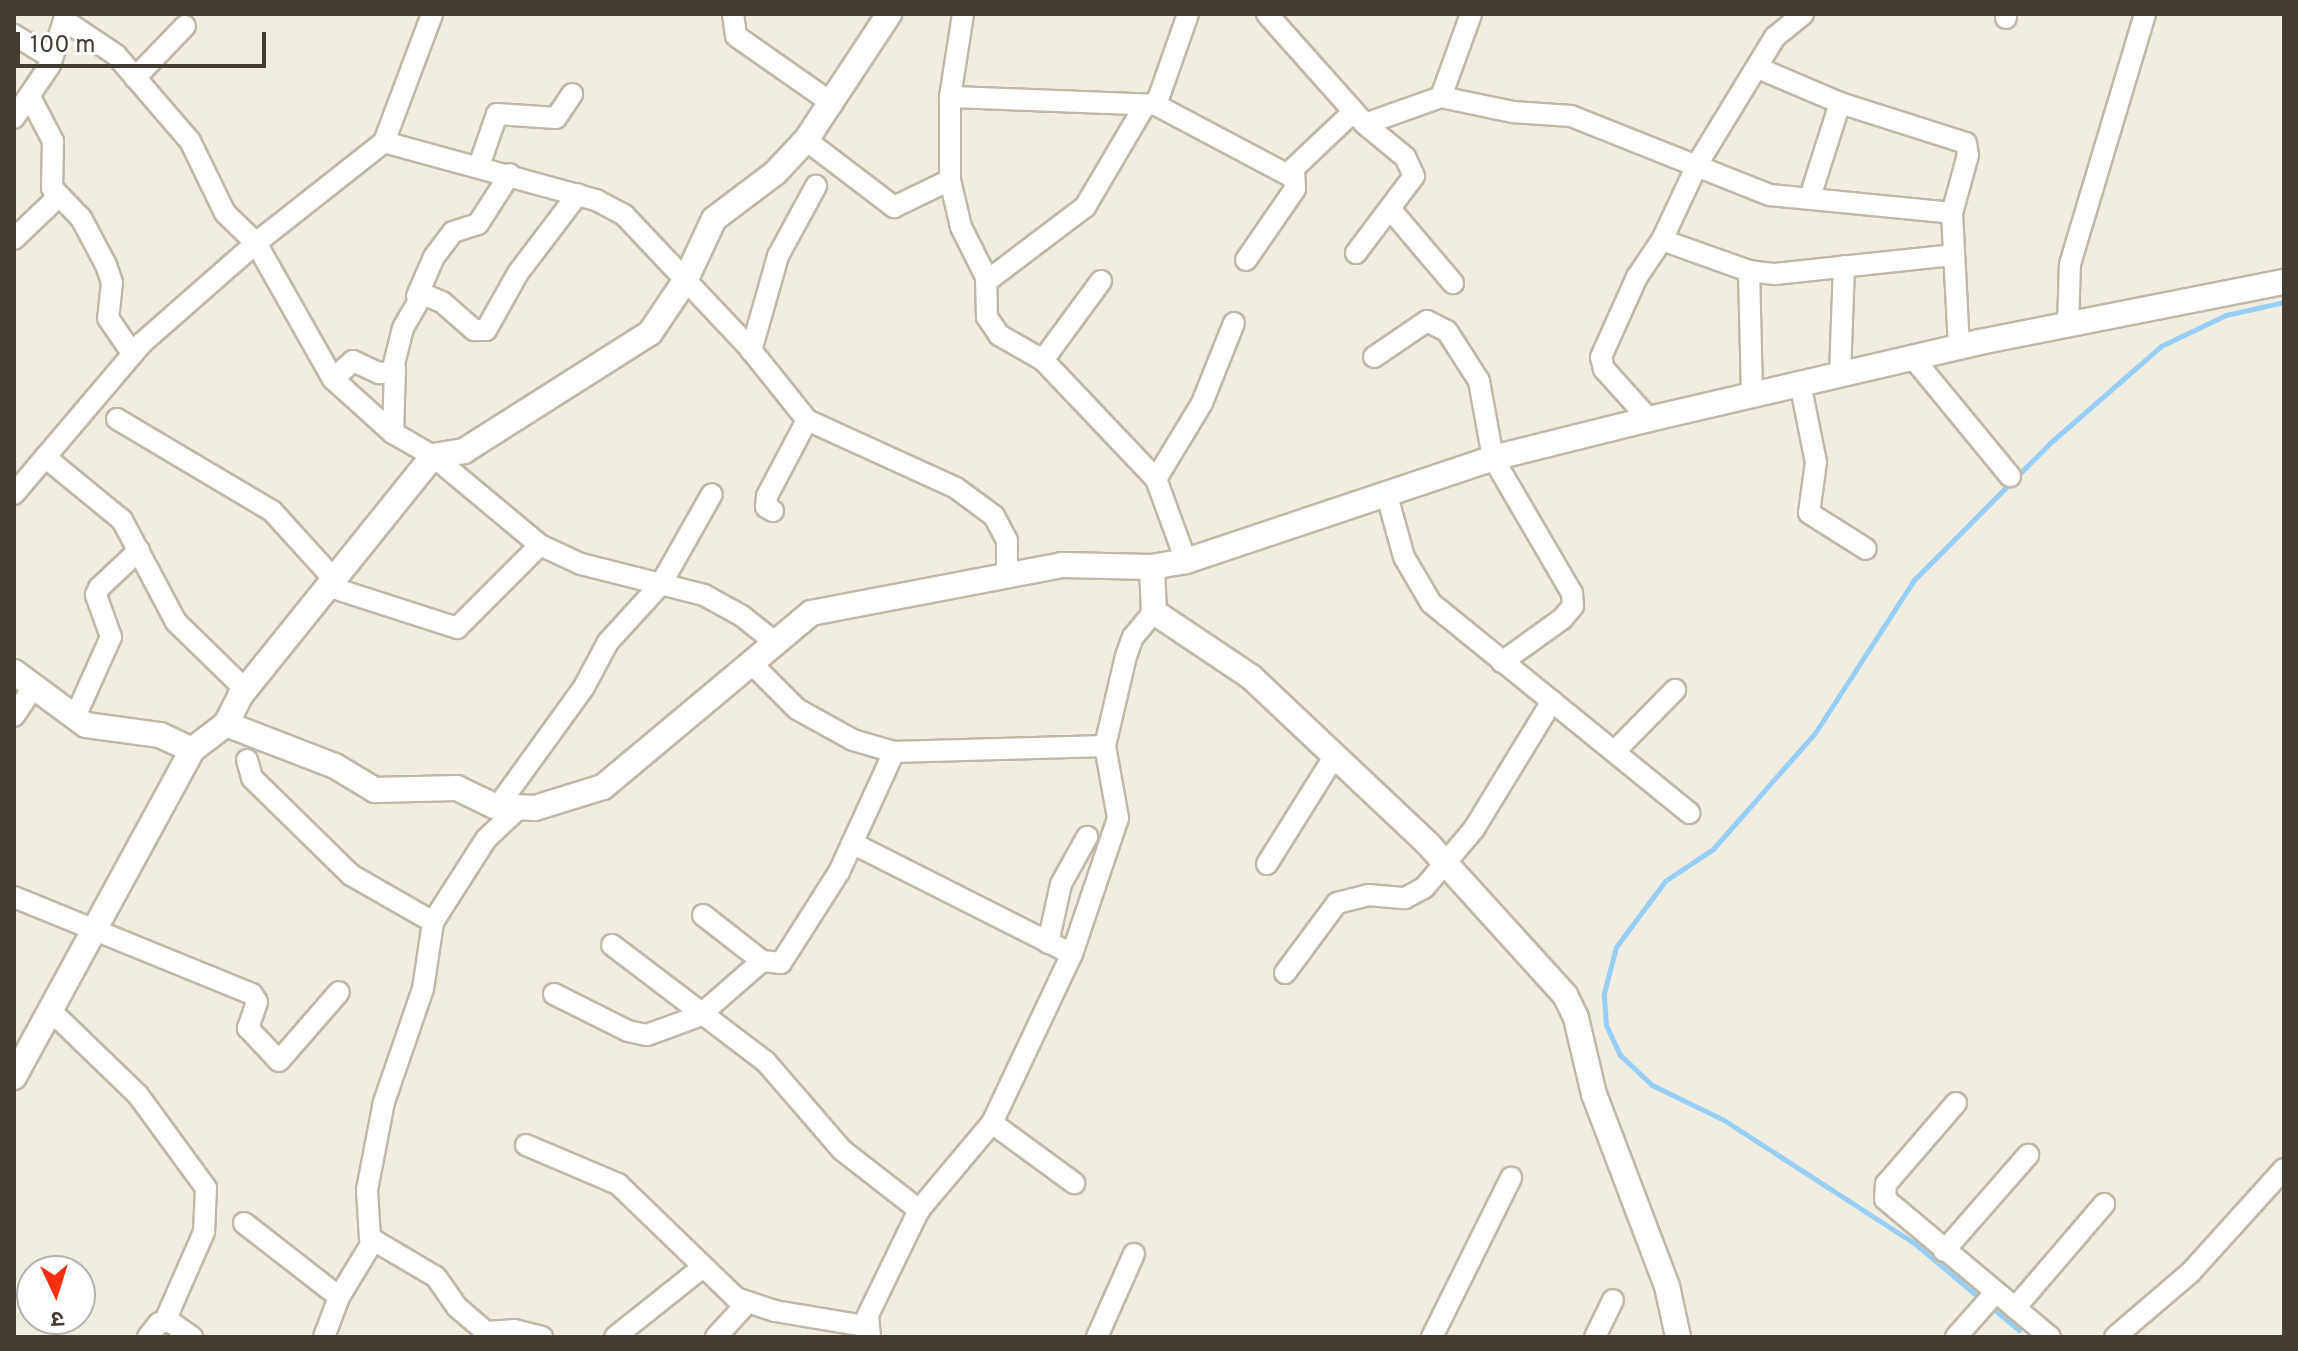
<!DOCTYPE html>
<html>
<head>
<meta charset="utf-8">
<style>
	body { margin:0 }
	#map { position:relative; width:2298px; height:1351px; overflow:hidden; background:#f2ede1; font-family:Overpass,"Noto Sans Devanagari",sans-serif }
	div>[style] { position:absolute }
	[style*='--x'] { left:calc(var(--x)*1px); top:calc(var(--y)*1px); width:calc(var(--w)*1px); rotate:calc(var(--a)*1deg) }
	.stream>* { height:5px; margin:-2.5px; padding:0 2.5px; transform-origin:2.5px; border-radius:2.5px; background:#98cef4 }
	.roads { filter:drop-shadow(2px 0 #c0b7a6) drop-shadow(-2px 0 #c0b7a6) drop-shadow(0 2px #c0b7a6) drop-shadow(0 -2px #c0b7a6) }
	.minor>* { height:20px; margin:-10px; padding:0 10px; transform-origin:10px; border-radius:10px; background:#fff }
	.tertiary>* { height:24px; margin:-12px; padding:0 12px; transform-origin:12px; border-radius:12px; background:#fff }
	span { translate:-50% -50%; white-space:nowrap; text-align:center; line-height:1.15; -webkit-text-stroke:8px #fff; paint-order:stroke }
	.frame { position:absolute; inset:0; border:16px solid #433c32; pointer-events:none }
	.north { position:absolute; left:16px; top:1255px; width:80px; height:80px; box-sizing:border-box; background:#fff; border:2px solid #b4b1ad; border-radius:50%; rotate:176deg; font-size:22px; font-weight:700; line-height:32px; text-align:center; color:#433c32 }
	.north::after { content:''; display:block; margin:auto; width:28px; height:36px; background:#ff2f0b; clip-path:polygon(50% 0,100% 100%,50% 72%,0 100%) }
	.scale { position:absolute; left:16px; top:32px; width:250px; height:36px; box-sizing:border-box; border:4px solid #433c32; border-top:0; padding-left:10px; font-size:24px; line-height:28px; white-space:nowrap; color:#433c32; -webkit-text-stroke:6px #fff; paint-order:stroke }
</style>
</head>
<body>
<div id="map">
	<div class="stream">
		<i style="--x:1981;--y:1299;--w:87;--a:-140.1"></i>
		<i style="--x:1914;--y:1243;--w:226;--a:-147.1"></i>
		<i style="--x:1724;--y:1120;--w:80;--a:-154.1"></i>
		<i style="--x:1652;--y:1085;--w:44;--a:-136.8"></i>
		<i style="--x:1620;--y:1055;--w:33;--a:-115"></i>
		<i style="--x:1606;--y:1025;--w:32;--a:-94"></i>
		<i style="--x:1604;--y:993;--w:48;--a:-75.4"></i>
		<i style="--x:1616;--y:947;--w:82;--a:-53.4"></i>
		<i style="--x:1665;--y:881;--w:58;--a:-33.7"></i>
		<i style="--x:1713;--y:849;--w:154;--a:-48.7"></i>
		<i style="--x:1815;--y:733;--w:182;--a:-57.1"></i>
		<i style="--x:1914;--y:580;--w:193;--a:-45.2"></i>
		<i style="--x:2050;--y:443;--w:147;--a:-41.1"></i>
		<i style="--x:2161;--y:346;--w:72;--a:-25.5"></i>
		<i style="--x:2226;--y:315;--w:59;--a:-12.6"></i>
		<i style="--x:1989;--y:1305;--w:39;--a:40"></i>
	</div>
	<div class="roads">
		<div class="minor">
			<i style="--x:66;--y:14;--w:6;--a:108"></i>
			<i style="--x:64;--y:20;--w:63;--a:33.9"></i>
			<i style="--x:116;--y:55;--w:113;--a:49.3"></i>
			<i style="--x:190;--y:141;--w:80;--a:64.1"></i>
			<i style="--x:225;--y:213;--w:43;--a:44.1"></i>
			<i style="--x:256;--y:243;--w:156;--a:60.5"></i>
			<i style="--x:333;--y:379;--w:81;--a:42"></i>
			<i style="--x:393;--y:433;--w:46;--a:29.9"></i>
			<i style="--x:433;--y:456;--w:139;--a:39.8"></i>
			<i style="--x:540;--y:545;--w:45;--a:24.9"></i>
			<i style="--x:581;--y:564;--w:127;--a:14.1"></i>
			<i style="--x:704;--y:595;--w:43;--a:28.9"></i>
			<i style="--x:742;--y:616;--w:43;--a:38.5"></i>
			<i style="--x:733;--y:14;--w:22;--a:82"></i>
			<i style="--x:736;--y:36;--w:118;--a:35"></i>
			<i style="--x:963;--y:14;--w:84;--a:98.9"></i>
			<i style="--x:950;--y:97;--w:83;--a:90"></i>
			<i style="--x:950;--y:180;--w:48;--a:76.8"></i>
			<i style="--x:961;--y:227;--w:56;--a:63.4"></i>
			<i style="--x:986;--y:277;--w:40;--a:88.6"></i>
			<i style="--x:987;--y:317;--w:22;--a:56"></i>
			<i style="--x:999;--y:335;--w:51;--a:29.6"></i>
			<i style="--x:1043;--y:360;--w:164;--a:46.5"></i>
			<i style="--x:1156;--y:479;--w:87;--a:69.9"></i>
			<i style="--x:1267;--y:14;--w:147;--a:48.3"></i>
			<i style="--x:1365;--y:124;--w:81;--a:-19.6"></i>
			<i style="--x:1441;--y:97;--w:88;--a:-70.1"></i>
			<i style="--x:2006;--y:18;--w:4;--a:-90"></i>
			<i style="--x:14;--y:35;--w:44;--a:31.2"></i>
			<i style="--x:1758;--y:68;--w:89;--a:23.1"></i>
			<i style="--x:1840;--y:103;--w:132;--a:17.6"></i>
			<i style="--x:1966;--y:143;--w:12;--a:81"></i>
			<i style="--x:1968;--y:155;--w:60;--a:105.4"></i>
			<i style="--x:1952;--y:213;--w:134;--a:87"></i>
			<i style="--x:135;--y:78;--w:72;--a:-46.1"></i>
			<i style="--x:30;--y:97;--w:50;--a:62.4"></i>
			<i style="--x:53;--y:141;--w:47;--a:91.2"></i>
			<i style="--x:52;--y:188;--w:42;--a:46"></i>
			<i style="--x:81;--y:218;--w:53;--a:62"></i>
			<i style="--x:106;--y:265;--w:18;--a:71"></i>
			<i style="--x:112;--y:282;--w:36;--a:96"></i>
			<i style="--x:108;--y:318;--w:42;--a:55.6"></i>
			<i style="--x:950;--y:97;--w:206;--a:2.2"></i>
			<i style="--x:1156;--y:105;--w:96;--a:-70.6"></i>
			<i style="--x:1441;--y:97;--w:74;--a:11.8"></i>
			<i style="--x:1513;--y:112;--w:58;--a:3.9"></i>
			<i style="--x:1571;--y:116;--w:214;--a:21.7"></i>
			<i style="--x:1770;--y:195;--w:183;--a:5.6"></i>
			<i style="--x:1156;--y:105;--w:156;--a:27.9"></i>
			<i style="--x:14;--y:118;--w:64;--a:-55.8"></i>
			<i style="--x:50;--y:65;--w:47;--a:-72.7"></i>
			<i style="--x:806;--y:140;--w:111;--a:37.3"></i>
			<i style="--x:894;--y:207;--w:62;--a:-25.7"></i>
			<i style="--x:384;--y:142;--w:220;--a:15.3"></i>
			<i style="--x:596;--y:200;--w:32;--a:28"></i>
			<i style="--x:624;--y:215;--w:179;--a:46.6"></i>
			<i style="--x:747;--y:345;--w:96;--a:51.3"></i>
			<i style="--x:807;--y:420;--w:164;--a:24.5"></i>
			<i style="--x:956;--y:488;--w:47;--a:36.4"></i>
			<i style="--x:994;--y:516;--w:27;--a:62"></i>
			<i style="--x:1007;--y:540;--w:34;--a:90"></i>
			<i style="--x:479;--y:166;--w:55;--a:-70.9"></i>
			<i style="--x:497;--y:114;--w:59;--a:3.9"></i>
			<i style="--x:556;--y:118;--w:29;--a:-56"></i>
			<i style="--x:1810;--y:197;--w:99;--a:-72.3"></i>
			<i style="--x:1391;--y:210;--w:96;--a:49.7"></i>
			<i style="--x:14;--y:239;--w:61;--a:-43.7"></i>
			<i style="--x:1662;--y:240;--w:85;--a:-64.9"></i>
			<i style="--x:1698;--y:163;--w:148;--a:-58.6"></i>
			<i style="--x:1775;--y:37;--w:36;--a:-39"></i>
			<i style="--x:1356;--y:253;--w:96;--a:-53"></i>
			<i style="--x:1414;--y:176;--w:21;--a:-115"></i>
			<i style="--x:1405;--y:157;--w:52;--a:-140.5"></i>
			<i style="--x:1246;--y:260;--w:86;--a:-55.4"></i>
			<i style="--x:1295;--y:189;--w:21;--a:-93"></i>
			<i style="--x:1294;--y:168;--w:81;--a:-43.5"></i>
			<i style="--x:1749;--y:271;--w:26;--a:7"></i>
			<i style="--x:1775;--y:274;--w:178;--a:-6.1"></i>
			<i style="--x:987;--y:281;--w:123;--a:-37.1"></i>
			<i style="--x:1085;--y:207;--w:118;--a:-59.5"></i>
			<i style="--x:417;--y:296;--w:43;--a:-66.4"></i>
			<i style="--x:434;--y:257;--w:31;--a:-53"></i>
			<i style="--x:453;--y:232;--w:26;--a:-18"></i>
			<i style="--x:478;--y:224;--w:59;--a:-57.4"></i>
			<i style="--x:2068;--y:326;--w:62;--a:-88.2"></i>
			<i style="--x:2070;--y:264;--w:261;--a:-73.3"></i>
			<i style="--x:751;--y:351;--w:99;--a:-74.1"></i>
			<i style="--x:778;--y:256;--w:80;--a:-61.5"></i>
			<i style="--x:1374;--y:357;--w:64;--a:-34.2"></i>
			<i style="--x:1427;--y:321;--w:22;--a:27"></i>
			<i style="--x:1447;--y:331;--w:59;--a:57.4"></i>
			<i style="--x:1479;--y:381;--w:78;--a:79.7"></i>
			<i style="--x:1493;--y:458;--w:156;--a:59.7"></i>
			<i style="--x:1572;--y:593;--w:13;--a:86"></i>
			<i style="--x:1573;--y:606;--w:17;--a:130"></i>
			<i style="--x:1562;--y:619;--w:74;--a:144.4"></i>
			<i style="--x:1913;--y:358;--w:153;--a:50.6"></i>
			<i style="--x:1043;--y:360;--w:98;--a:-53.7"></i>
			<i style="--x:1840;--y:375;--w:109;--a:-87.9"></i>
			<i style="--x:333;--y:379;--w:27;--a:-42"></i>
			<i style="--x:353;--y:361;--w:29;--a:25"></i>
			<i style="--x:379;--y:373;--w:13;--a:-4"></i>
			<i style="--x:392;--y:372;--w:45;--a:-76"></i>
			<i style="--x:403;--y:328;--w:39;--a:-60"></i>
			<i style="--x:423;--y:294;--w:21;--a:23"></i>
			<i style="--x:442;--y:302;--w:43;--a:41.2"></i>
			<i style="--x:474;--y:330;--w:12;--a:0"></i>
			<i style="--x:486;--y:330;--w:65;--a:-60.7"></i>
			<i style="--x:518;--y:273;--w:99;--a:-52.8"></i>
			<i style="--x:1800;--y:383;--w:81;--a:78.6"></i>
			<i style="--x:1816;--y:462;--w:51;--a:97.8"></i>
			<i style="--x:1809;--y:513;--w:67;--a:32.3"></i>
			<i style="--x:117;--y:419;--w:180;--a:30.7"></i>
			<i style="--x:272;--y:511;--w:91;--a:47.7"></i>
			<i style="--x:1649;--y:419;--w:67;--a:-132"></i>
			<i style="--x:1604;--y:369;--w:12;--a:-104"></i>
			<i style="--x:1601;--y:357;--w:88;--a:-65.8"></i>
			<i style="--x:1637;--y:277;--w:45;--a:-56"></i>
			<i style="--x:1662;--y:240;--w:92;--a:19.6"></i>
			<i style="--x:1749;--y:271;--w:122;--a:88.6"></i>
			<i style="--x:393;--y:433;--w:65;--a:-88.2"></i>
			<i style="--x:45;--y:457;--w:99;--a:39.3"></i>
			<i style="--x:122;--y:520;--w:115;--a:62.1"></i>
			<i style="--x:176;--y:622;--w:98;--a:44.2"></i>
			<i style="--x:1156;--y:479;--w:89;--a:-58.8"></i>
			<i style="--x:1202;--y:403;--w:86;--a:-68.2"></i>
			<i style="--x:1386;--y:492;--w:67;--a:74.5"></i>
			<i style="--x:1404;--y:557;--w:53;--a:59.6"></i>
			<i style="--x:1431;--y:603;--w:333;--a:39.1"></i>
			<i style="--x:14;--y:494;--w:197;--a:-49.7"></i>
			<i style="--x:141;--y:344;--w:153;--a:-41.3"></i>
			<i style="--x:256;--y:243;--w:163;--a:-38.3"></i>
			<i style="--x:384;--y:142;--w:137;--a:-69.4"></i>
			<i style="--x:773;--y:511;--w:8;--a:-150"></i>
			<i style="--x:766;--y:507;--w:11;--a:-85"></i>
			<i style="--x:767;--y:496;--w:86;--a:-62.2"></i>
			<i style="--x:327;--y:586;--w:137;--a:17.9"></i>
			<i style="--x:457;--y:628;--w:117;--a:-45"></i>
			<i style="--x:753;--y:665;--w:62;--a:45"></i>
			<i style="--x:797;--y:709;--w:64;--a:29"></i>
			<i style="--x:853;--y:740;--w:43;--a:16.3"></i>
			<i style="--x:894;--y:752;--w:211;--a:-1.6"></i>
			<i style="--x:14;--y:716;--w:36;--a:-56"></i>
			<i style="--x:75;--y:717;--w:88;--a:-65.8"></i>
			<i style="--x:111;--y:637;--w:45;--a:-109.7"></i>
			<i style="--x:96;--y:595;--w:8;--a:-67"></i>
			<i style="--x:99;--y:588;--w:55;--a:-43.5"></i>
			<i style="--x:1617;--y:749;--w:83;--a:-45.5"></i>
			<i style="--x:247;--y:760;--w:19;--a:74"></i>
			<i style="--x:252;--y:778;--w:139;--a:44.4"></i>
			<i style="--x:351;--y:875;--w:95;--a:29.8"></i>
			<i style="--x:498;--y:806;--w:147;--a:-54.1"></i>
			<i style="--x:584;--y:687;--w:51;--a:-61.9"></i>
			<i style="--x:608;--y:642;--w:79;--a:-47.6"></i>
			<i style="--x:661;--y:584;--w:103;--a:-60.5"></i>
			<i style="--x:852;--y:843;--w:246;--a:26.8"></i>
			<i style="--x:1267;--y:864;--w:128;--a:-58"></i>
			<i style="--x:14;--y:897;--w:257;--a:22.2"></i>
			<i style="--x:252;--y:994;--w:9;--a:58"></i>
			<i style="--x:257;--y:1002;--w:28;--a:109"></i>
			<i style="--x:248;--y:1028;--w:45;--a:46.8"></i>
			<i style="--x:279;--y:1061;--w:91;--a:-49"></i>
			<i style="--x:703;--y:915;--w:75;--a:37.9"></i>
			<i style="--x:1048;--y:943;--w:60;--a:-77.6"></i>
			<i style="--x:1061;--y:884;--w:54;--a:-61"></i>
			<i style="--x:612;--y:945;--w:193;--a:37.2"></i>
			<i style="--x:766;--y:1062;--w:116;--a:49.2"></i>
			<i style="--x:842;--y:1150;--w:98;--a:37.9"></i>
			<i style="--x:1285;--y:973;--w:87;--a:-53.4"></i>
			<i style="--x:1337;--y:903;--w:32;--a:-14"></i>
			<i style="--x:1368;--y:895;--w:37;--a:5"></i>
			<i style="--x:1405;--y:898;--w:21;--a:-28"></i>
			<i style="--x:1424;--y:888;--w:77;--a:-49.7"></i>
			<i style="--x:1474;--y:829;--w:150;--a:-58.6"></i>
			<i style="--x:554;--y:994;--w:83;--a:26.6"></i>
			<i style="--x:628;--y:1031;--w:19;--a:12"></i>
			<i style="--x:647;--y:1035;--w:55;--a:-20.1"></i>
			<i style="--x:699;--y:1016;--w:84;--a:-41.1"></i>
			<i style="--x:762;--y:961;--w:19;--a:6"></i>
			<i style="--x:781;--y:963;--w:108;--a:-57.5"></i>
			<i style="--x:839;--y:872;--w:132;--a:-65.4"></i>
			<i style="--x:51;--y:1011;--w:121;--a:44"></i>
			<i style="--x:138;--y:1095;--w:115;--a:53.8"></i>
			<i style="--x:206;--y:1188;--w:44;--a:92.6"></i>
			<i style="--x:204;--y:1232;--w:97;--a:113.7"></i>
			<i style="--x:1956;--y:1103;--w:107;--a:130.8"></i>
			<i style="--x:1886;--y:1184;--w:15;--a:94"></i>
			<i style="--x:1885;--y:1199;--w:215;--a:39.9"></i>
			<i style="--x:992;--y:1123;--w:102;--a:36.2"></i>
			<i style="--x:526;--y:1145;--w:100;--a:23"></i>
			<i style="--x:618;--y:1184;--w:164;--a:44"></i>
			<i style="--x:736;--y:1298;--w:41;--a:18.4"></i>
			<i style="--x:775;--y:1311;--w:92;--a:9.4"></i>
			<i style="--x:244;--y:1223;--w:120;--a:37.9"></i>
			<i style="--x:1944;--y:1251;--w:128;--a:-48.8"></i>
			<i style="--x:2015;--y:1308;--w:137;--a:-49.4"></i>
			<i style="--x:487;--y:1332;--w:27;--a:-4"></i>
			<i style="--x:514;--y:1330;--w:29;--a:14"></i>
			<i style="--x:148;--y:1337;--w:18;--a:-52"></i>
			<i style="--x:159;--y:1323;--w:10;--a:-11"></i>
			<i style="--x:169;--y:1321;--w:28;--a:35"></i>
			<i style="--x:324;--y:1337;--w:43;--a:-69.4"></i>
			<i style="--x:339;--y:1297;--w:66;--a:-58.7"></i>
			<i style="--x:492;--y:1337;--w:46;--a:-139.4"></i>
			<i style="--x:457;--y:1307;--w:37;--a:-125"></i>
			<i style="--x:436;--y:1277;--w:77;--a:-149.4"></i>
			<i style="--x:370;--y:1238;--w:48;--a:-93.6"></i>
			<i style="--x:367;--y:1190;--w:90;--a:-79.1"></i>
			<i style="--x:384;--y:1102;--w:120;--a:-71"></i>
			<i style="--x:423;--y:989;--w:68;--a:-81.5"></i>
			<i style="--x:433;--y:922;--w:98;--a:-57.4"></i>
			<i style="--x:486;--y:839;--w:47;--a:-43.3"></i>
			<i style="--x:615;--y:1337;--w:112;--a:-38.5"></i>
			<i style="--x:716;--y:1337;--w:46;--a:-47.6"></i>
			<i style="--x:870;--y:1337;--w:22;--a:-95"></i>
			<i style="--x:868;--y:1315;--w:117;--a:-64.1"></i>
			<i style="--x:919;--y:1210;--w:114;--a:-50"></i>
			<i style="--x:992;--y:1123;--w:187;--a:-64.7"></i>
			<i style="--x:1072;--y:954;--w:144;--a:-71.3"></i>
			<i style="--x:1118;--y:818;--w:73;--a:-100.2"></i>
			<i style="--x:1105;--y:746;--w:92;--a:-76.9"></i>
			<i style="--x:1126;--y:656;--w:20;--a:-70"></i>
			<i style="--x:1133;--y:637;--w:33;--a:-50"></i>
			<i style="--x:1097;--y:1337;--w:91;--a:-66"></i>
			<i style="--x:1432;--y:1337;--w:178;--a:-63.6"></i>
			<i style="--x:1595;--y:1337;--w:41;--a:-64.1"></i>
			<i style="--x:1956;--y:1337;--w:60;--a:-48.4"></i>
			<i style="--x:2115;--y:1337;--w:99;--a:-40.5"></i>
			<i style="--x:2190;--y:1273;--w:140;--a:-47.9"></i>
		</div>
		<div class="tertiary">
			<i style="--x:1152;--y:567;--w:45;--a:87.5"></i>
			<i style="--x:1154;--y:612;--w:117;--a:33.8"></i>
			<i style="--x:1251;--y:677;--w:243;--a:43.3"></i>
			<i style="--x:1428;--y:844;--w:204;--a:47.8"></i>
			<i style="--x:1565;--y:995;--w:25;--a:64"></i>
			<i style="--x:1576;--y:1018;--w:78;--a:76.7"></i>
			<i style="--x:1594;--y:1094;--w:205;--a:69.2"></i>
			<i style="--x:1667;--y:1286;--w:52;--a:77.8"></i>
			<i style="--x:14;--y:672;--w:89;--a:36.4"></i>
			<i style="--x:86;--y:725;--w:75;--a:7.7"></i>
			<i style="--x:160;--y:735;--w:35;--a:25"></i>
			<i style="--x:226;--y:724;--w:117;--a:21.1"></i>
			<i style="--x:335;--y:766;--w:47;--a:31"></i>
			<i style="--x:375;--y:790;--w:82;--a:-1.4"></i>
			<i style="--x:457;--y:788;--w:41;--a:25.9"></i>
			<i style="--x:494;--y:806;--w:41;--a:2.8"></i>
			<i style="--x:535;--y:808;--w:71;--a:-17.2"></i>
			<i style="--x:603;--y:787;--w:271;--a:-39.9"></i>
			<i style="--x:811;--y:613;--w:256;--a:-10.8"></i>
			<i style="--x:1062;--y:565;--w:90;--a:1.3"></i>
			<i style="--x:1152;--y:567;--w:35;--a:-10"></i>
			<i style="--x:1186;--y:561;--w:324;--a:-18.5"></i>
			<i style="--x:1493;--y:458;--w:161;--a:-14"></i>
			<i style="--x:1649;--y:419;--w:340;--a:-13.1"></i>
			<i style="--x:1980;--y:342;--w:310;--a:-11.2"></i>
			<i style="--x:14;--y:1077;--w:372;--a:-61.4"></i>
			<i style="--x:192;--y:750;--w:43;--a:-37.4"></i>
			<i style="--x:226;--y:724;--w:31;--a:-63"></i>
			<i style="--x:240;--y:696;--w:308;--a:-51.2"></i>
			<i style="--x:433;--y:456;--w:31;--a:-9"></i>
			<i style="--x:464;--y:451;--w:220;--a:-32.4"></i>
			<i style="--x:650;--y:333;--w:63;--a:-56.1"></i>
			<i style="--x:685;--y:281;--w:68;--a:-64.9"></i>
			<i style="--x:714;--y:219;--w:76;--a:-37"></i>
			<i style="--x:775;--y:173;--w:45;--a:-46.8"></i>
			<i style="--x:806;--y:140;--w:151;--a:-56.6"></i>
		</div>
	</div>
	<div class="frame"></div>
	<div class="north">उ</div>
	<div class="scale">100 m</div>
</div>
</body>
</html>
